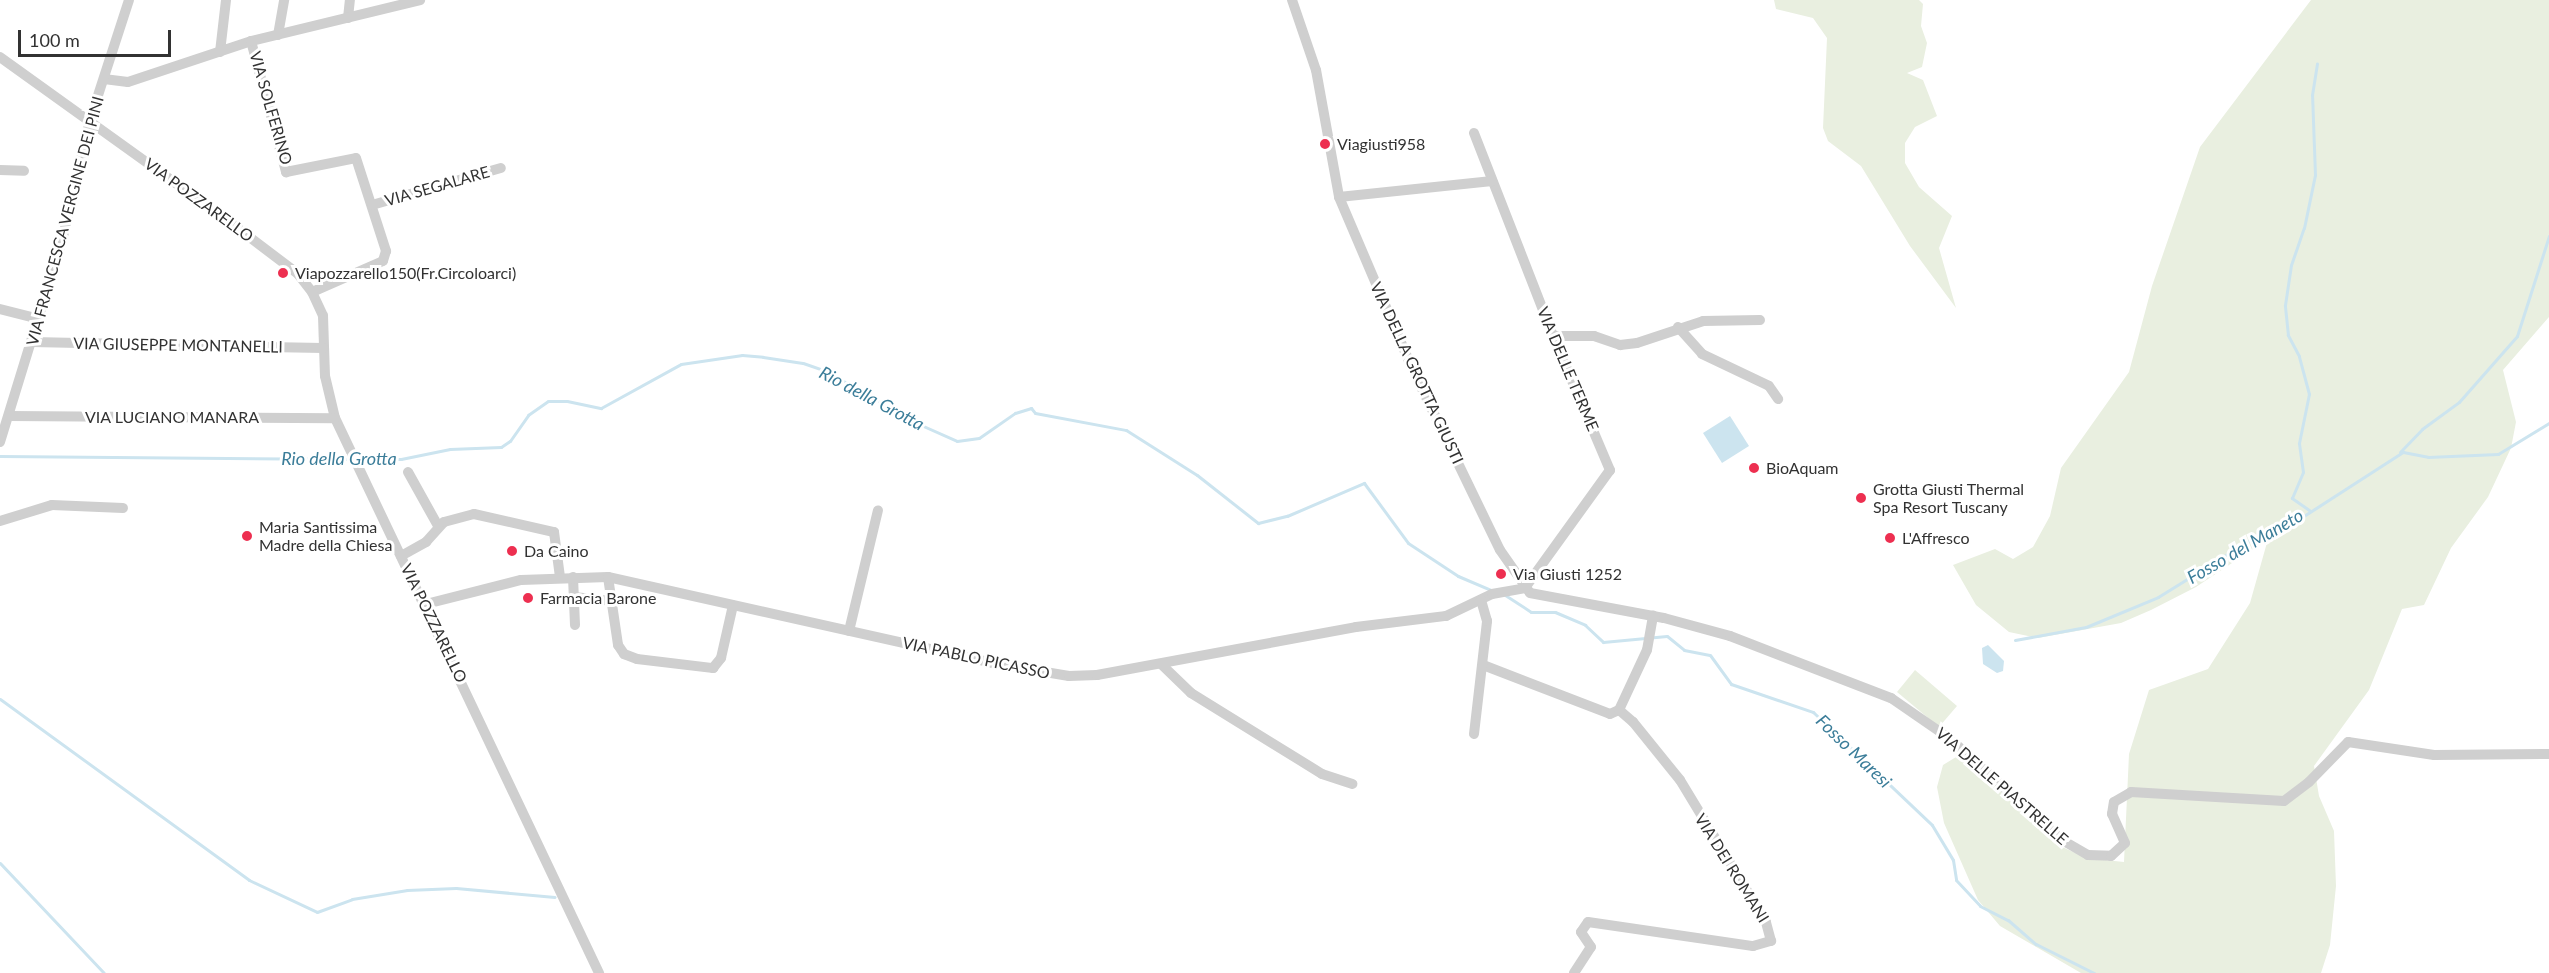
<!DOCTYPE html>
<html>
<head>
<meta charset="utf-8">
<style>
	body { margin:0 }
	#map { position:relative; width:2549px; height:973px; overflow:hidden; background:#fff; font-family:Lato,sans-serif }
	div>[style] { position:absolute }
	[style*='--x'] { left:calc(var(--x)*1px); top:calc(var(--y)*1px); width:calc(var(--w)*1px); rotate:calc(var(--a)*1deg) }
	.green>* { inset:0; background:#e9efe0 }
	.water>* { inset:0; background:#cce4ef }
	.stream>* { height:3px; margin:-1.5px; padding:0 1.5px; transform-origin:1.5px; border-radius:1.5px; background:#cce4ef }
	.minor>* { height:10px; margin:-5px; padding:0 5px; transform-origin:5px; border-radius:5px; background:#cfcfcf }
	.dots>* { width:16px; height:16px; translate:-50% -50%; box-sizing:border-box; border:3px solid #fff; border-radius:50% }
	span { translate:-50% -50%; white-space:nowrap; text-align:center; line-height:1.15; -webkit-text-stroke:6px #fff; paint-order:stroke }
	.street-label { font-size:16px; color:#323232 }
	.poi-label { font-size:16px; color:#323232 }
	.left { translate:0 -50%; text-align:left }
	.water-label { font-size:18px; color:#3b7d99; font-style:italic }
	.scale { position:absolute; left:18px; top:30px; width:153px; height:27px; box-sizing:border-box; border:3px solid #323232; border-top:0; padding-left:8px; font-size:18px; line-height:21px; white-space:nowrap; color:#323232; -webkit-text-stroke:4px #fff; paint-order:stroke }
</style>
</head>
<body>
<div id="map">
	<div class="green">
		<i style="clip-path:polygon(1774px 0,1919px 0,1923px 4px,1921px 26px,1927px 43px,1922px 67px,1907px 73px,1923px 80px,1937px 116px,1915px 127px,1905px 143px,1905px 163px,1919px 187px,1952px 216px,1939px 248px,1956px 308px,1910px 246px,1861px 166px,1828px 141px,1823px 128px,1827px 38px,1813px 18px,1776px 9px)"></i>
		<i style="clip-path:polygon(2311px 0,2549px 0,2549px 317px,2503px 370px,2516px 422px,2511px 448px,2488px 497px,2451px 548px,2424px 605px,2402px 609px,2369px 690px,2314px 766px,2319px 796px,2334px 831px,2336px 886px,2330px 945px,2321px 973px,2081px 973px,2000px 926px,1978px 900px,1944px 823px,1937px 787px,1943px 765px,1961px 754px,2056px 844px,2086px 858px,2124px 862px,2129px 754px,2149px 690px,2208px 669px,2250px 603px,2268px 539px,2196px 587px,2151px 610px,2121px 623px,2038px 638px,2009px 632px,1976px 605px,1953px 565px,1995px 549px,2013px 559px,2033px 547px,2050px 516px,2061px 468px,2129px 372px,2152px 286px,2200px 147px)"></i>
		<i style="clip-path:polygon(1915px 670px,1957px 706px,1939px 727px,1897px 692px)"></i>
	</div>
	<div class="water">
		<i style="clip-path:polygon(1730px 416px,1749px 446px,1722px 463px,1703px 433px)"></i>
		<i style="clip-path:polygon(1988px 645px,2004px 661px,2003px 671px,1997px 673px,1983px 664px,1982px 648px)"></i>
	</div>
	<div class="stream">
		<i style="--x:2400;--y:452;--w:32;--a:-46"></i>
		<i style="--x:2422;--y:429;--w:46;--a:-36.1"></i>
		<i style="--x:2459;--y:402;--w:88;--a:-48.7"></i>
		<i style="--x:2517;--y:336;--w:105;--a:-72.3"></i>
		<i style="--x:0;--y:456;--w:352;--a:0.5"></i>
		<i style="--x:359;--y:459;--w:42;--a:0"></i>
		<i style="--x:401;--y:459;--w:50;--a:-11.5"></i>
		<i style="--x:450;--y:449;--w:51;--a:-2.2"></i>
		<i style="--x:501;--y:447;--w:11;--a:-34"></i>
		<i style="--x:510;--y:441;--w:32;--a:-55"></i>
		<i style="--x:528;--y:415;--w:24;--a:-35"></i>
		<i style="--x:548;--y:401;--w:19;--a:0"></i>
		<i style="--x:567;--y:401;--w:35;--a:12"></i>
		<i style="--x:601;--y:408;--w:91;--a:-28.8"></i>
		<i style="--x:681;--y:364;--w:62;--a:-8.4"></i>
		<i style="--x:742;--y:355;--w:21;--a:5"></i>
		<i style="--x:763;--y:357;--w:40;--a:8.5"></i>
		<i style="--x:803;--y:363;--w:24;--a:19"></i>
		<i style="--x:826;--y:371;--w:99;--a:30.2"></i>
		<i style="--x:912;--y:421;--w:49;--a:24"></i>
		<i style="--x:957;--y:441;--w:22;--a:-8"></i>
		<i style="--x:979;--y:438;--w:44;--a:-34.8"></i>
		<i style="--x:1015;--y:413;--w:17;--a:-17"></i>
		<i style="--x:1031;--y:408;--w:6;--a:51"></i>
		<i style="--x:1035;--y:413;--w:93;--a:10.6"></i>
		<i style="--x:1126;--y:430;--w:84;--a:32.4"></i>
		<i style="--x:1197;--y:475;--w:78;--a:38.2"></i>
		<i style="--x:1258;--y:523;--w:30;--a:-14"></i>
		<i style="--x:1287;--y:516;--w:84;--a:-23.2"></i>
		<i style="--x:1364;--y:483;--w:74;--a:53.7"></i>
		<i style="--x:1408;--y:543;--w:60;--a:33.4"></i>
		<i style="--x:1458;--y:576;--w:38;--a:23"></i>
		<i style="--x:2309;--y:510;--w:21;--a:-145"></i>
		<i style="--x:2292;--y:498;--w:28;--a:-67"></i>
		<i style="--x:2303;--y:472;--w:29;--a:-98"></i>
		<i style="--x:2299;--y:443;--w:50;--a:-78.5"></i>
		<i style="--x:2309;--y:394;--w:39;--a:-105"></i>
		<i style="--x:2299;--y:356;--w:24;--a:-118"></i>
		<i style="--x:2288;--y:335;--w:30;--a:-96"></i>
		<i style="--x:2285;--y:305;--w:40;--a:-81.5"></i>
		<i style="--x:2291;--y:265;--w:39;--a:-71"></i>
		<i style="--x:2304;--y:228;--w:54;--a:-78.3"></i>
		<i style="--x:2315;--y:175;--w:80;--a:-92.1"></i>
		<i style="--x:2312;--y:95;--w:32;--a:-81"></i>
		<i style="--x:1505;--y:595;--w:31;--a:33"></i>
		<i style="--x:1531;--y:612;--w:24;--a:0"></i>
		<i style="--x:1555;--y:612;--w:33;--a:23"></i>
		<i style="--x:1585;--y:625;--w:25;--a:43"></i>
		<i style="--x:1603;--y:642;--w:64;--a:-5.4"></i>
		<i style="--x:1667;--y:636;--w:22;--a:39"></i>
		<i style="--x:1684;--y:650;--w:26;--a:11"></i>
		<i style="--x:1710;--y:655;--w:36;--a:54"></i>
		<i style="--x:1731;--y:684;--w:87;--a:18.9"></i>
		<i style="--x:1813;--y:712;--w:164;--a:43.5"></i>
		<i style="--x:1932;--y:825;--w:41;--a:59"></i>
		<i style="--x:1953;--y:860;--w:20;--a:81"></i>
		<i style="--x:1956;--y:880;--w:35;--a:47"></i>
		<i style="--x:1980;--y:906;--w:31;--a:27"></i>
		<i style="--x:2008;--y:920;--w:37;--a:41"></i>
		<i style="--x:2036;--y:944;--w:65;--a:26.6"></i>
		<i style="--x:2015;--y:640;--w:72;--a:-10.4"></i>
		<i style="--x:2086;--y:627;--w:78;--a:-22.6"></i>
		<i style="--x:2158;--y:597;--w:123;--a:-31.8"></i>
		<i style="--x:2263;--y:532;--w:38;--a:-20"></i>
		<i style="--x:2299;--y:519;--w:124;--a:-32.8"></i>
		<i style="--x:2403;--y:452;--w:25;--a:11"></i>
		<i style="--x:2428;--y:457;--w:70;--a:-2.5"></i>
		<i style="--x:2498;--y:454;--w:60;--a:-31.3"></i>
		<i style="--x:0;--y:699;--w:308;--a:36"></i>
		<i style="--x:249;--y:880;--w:75;--a:25.2"></i>
		<i style="--x:317;--y:912;--w:37;--a:-20"></i>
		<i style="--x:352;--y:899;--w:56;--a:-9.3"></i>
		<i style="--x:407;--y:890;--w:49;--a:-2.3"></i>
		<i style="--x:456;--y:888;--w:99;--a:5.2"></i>
		<i style="--x:0;--y:863;--w:151;--a:46.6"></i>
	</div>
	<div class="minor">
		<i style="--x:1292;--y:0;--w:74;--a:71.1"></i>
		<i style="--x:1316;--y:70;--w:129;--a:79.7"></i>
		<i style="--x:1339;--y:197;--w:184;--a:66.9"></i>
		<i style="--x:1411;--y:366;--w:204;--a:64.2"></i>
		<i style="--x:1500;--y:550;--w:52;--a:55.1"></i>
		<i style="--x:1530;--y:593;--w:136;--a:10.6"></i>
		<i style="--x:1664;--y:618;--w:68;--a:15.3"></i>
		<i style="--x:1730;--y:636;--w:173;--a:21.1"></i>
		<i style="--x:1891;--y:698;--w:70;--a:34.6"></i>
		<i style="--x:1949;--y:738;--w:152;--a:42.1"></i>
		<i style="--x:2062;--y:840;--w:30;--a:30"></i>
		<i style="--x:2088;--y:855;--w:23;--a:2"></i>
		<i style="--x:2111;--y:856;--w:19;--a:-43"></i>
		<i style="--x:2125;--y:843;--w:32;--a:-114"></i>
		<i style="--x:2112;--y:814;--w:12;--a:-81"></i>
		<i style="--x:2114;--y:802;--w:20;--a:-30"></i>
		<i style="--x:2131;--y:792;--w:153;--a:3.4"></i>
		<i style="--x:2284;--y:801;--w:31;--a:-37"></i>
		<i style="--x:2309;--y:782;--w:56;--a:-45.7"></i>
		<i style="--x:2348;--y:742;--w:87;--a:8.6"></i>
		<i style="--x:2434;--y:755;--w:115;--a:-0.5"></i>
		<i style="--x:348;--y:18;--w:18;--a:-84"></i>
		<i style="--x:278;--y:35;--w:36;--a:-80"></i>
		<i style="--x:251;--y:41;--w:136;--a:75"></i>
		<i style="--x:286;--y:172;--w:71;--a:-11.3"></i>
		<i style="--x:356;--y:158;--w:98;--a:72.1"></i>
		<i style="--x:386;--y:251;--w:10;--a:107"></i>
		<i style="--x:383;--y:261;--w:77;--a:156.4"></i>
		<i style="--x:220;--y:52;--w:52;--a:-83.4"></i>
		<i style="--x:0;--y:57;--w:294;--a:35.7"></i>
		<i style="--x:239;--y:229;--w:74;--a:37.3"></i>
		<i style="--x:298;--y:274;--w:23;--a:52"></i>
		<i style="--x:312;--y:292;--w:26;--a:65"></i>
		<i style="--x:323;--y:316;--w:60;--a:88.1"></i>
		<i style="--x:325;--y:376;--w:43;--a:76.6"></i>
		<i style="--x:335;--y:418;--w:615;--a:64.56"></i>
		<i style="--x:104;--y:79;--w:24;--a:7"></i>
		<i style="--x:128;--y:82;--w:130;--a:-18.4"></i>
		<i style="--x:251;--y:41;--w:174;--a:-13.6"></i>
		<i style="--x:1474;--y:133;--w:218;--a:68.7"></i>
		<i style="--x:1553;--y:336;--w:146;--a:67"></i>
		<i style="--x:1610;--y:470;--w:145;--a:125.8"></i>
		<i style="--x:0;--y:170;--w:24;--a:2"></i>
		<i style="--x:1339;--y:197;--w:154;--a:-6"></i>
		<i style="--x:372;--y:205;--w:134;--a:-16"></i>
		<i style="--x:0;--y:309;--w:40;--a:14.4"></i>
		<i style="--x:1678;--y:327;--w:36;--a:48"></i>
		<i style="--x:1702;--y:354;--w:74;--a:25.5"></i>
		<i style="--x:1769;--y:386;--w:16;--a:55"></i>
		<i style="--x:1553;--y:336;--w:41;--a:0"></i>
		<i style="--x:1594;--y:336;--w:28;--a:19"></i>
		<i style="--x:1620;--y:345;--w:17;--a:-7"></i>
		<i style="--x:1637;--y:343;--w:70;--a:-18.4"></i>
		<i style="--x:1703;--y:321;--w:57;--a:-1"></i>
		<i style="--x:32;--y:342;--w:291;--a:1.2"></i>
		<i style="--x:9;--y:416;--w:326;--a:0.4"></i>
		<i style="--x:0;--y:442;--w:210;--a:-72.9"></i>
		<i style="--x:62;--y:241;--w:124;--a:-77"></i>
		<i style="--x:90;--y:120;--w:126;--a:-72"></i>
		<i style="--x:408;--y:472;--w:62;--a:60.9"></i>
		<i style="--x:0;--y:521;--w:54;--a:-17.1"></i>
		<i style="--x:52;--y:505;--w:71;--a:2.4"></i>
		<i style="--x:401;--y:556;--w:29;--a:-29"></i>
		<i style="--x:426;--y:542;--w:27;--a:-48"></i>
		<i style="--x:444;--y:522;--w:31;--a:-15"></i>
		<i style="--x:474;--y:514;--w:82;--a:12.7"></i>
		<i style="--x:554;--y:532;--w:45;--a:82.4"></i>
		<i style="--x:573;--y:577;--w:48;--a:87.6"></i>
		<i style="--x:608;--y:577;--w:69;--a:81.6"></i>
		<i style="--x:618;--y:645;--w:11;--a:56"></i>
		<i style="--x:624;--y:654;--w:14;--a:21"></i>
		<i style="--x:637;--y:659;--w:77;--a:6.8"></i>
		<i style="--x:713;--y:668;--w:13;--a:-51"></i>
		<i style="--x:721;--y:658;--w:54;--a:-77.2"></i>
		<i style="--x:574;--y:597;--w:37;--a:6"></i>
		<i style="--x:426;--y:604;--w:98;--a:-14.2"></i>
		<i style="--x:521;--y:580;--w:87;--a:-2"></i>
		<i style="--x:608;--y:577;--w:394;--a:12.6"></i>
		<i style="--x:992;--y:663;--w:78;--a:9.6"></i>
		<i style="--x:1069;--y:676;--w:28;--a:-2"></i>
		<i style="--x:1097;--y:675;--w:263;--a:-10.5"></i>
		<i style="--x:1356;--y:627;--w:91;--a:-7"></i>
		<i style="--x:1446;--y:616;--w:51;--a:-25.6"></i>
		<i style="--x:1492;--y:594;--w:34;--a:-10"></i>
		<i style="--x:849;--y:631;--w:124;--a:-76.5"></i>
		<i style="--x:1161;--y:664;--w:42;--a:44"></i>
		<i style="--x:1191;--y:693;--w:154;--a:31.7"></i>
		<i style="--x:1322;--y:774;--w:32;--a:18"></i>
		<i style="--x:1483;--y:665;--w:136;--a:21.1"></i>
		<i style="--x:1610;--y:714;--w:10;--a:-24"></i>
		<i style="--x:1619;--y:710;--w:66;--a:-65"></i>
		<i style="--x:1647;--y:650;--w:35;--a:-80"></i>
		<i style="--x:1474;--y:734;--w:114;--a:-83.4"></i>
		<i style="--x:1487;--y:621;--w:22;--a:-106"></i>
		<i style="--x:1574;--y:973;--w:31;--a:-57"></i>
		<i style="--x:1591;--y:947;--w:18;--a:-124"></i>
		<i style="--x:1581;--y:932;--w:12;--a:-55"></i>
		<i style="--x:1588;--y:922;--w:167;--a:8.3"></i>
		<i style="--x:1753;--y:946;--w:19;--a:-16"></i>
		<i style="--x:1771;--y:941;--w:20;--a:-105"></i>
		<i style="--x:1766;--y:922;--w:166;--a:-121.2"></i>
		<i style="--x:1680;--y:780;--w:75;--a:-129"></i>
		<i style="--x:1633;--y:722;--w:18;--a:-139"></i>
	</div>
	<div class="dots">
		<i style="left:1325px;top:144px;background:#ed2f50"></i>
		<i style="left:283px;top:273px;background:#ed2f50"></i>
		<i style="left:1754px;top:468px;background:#ed2f50"></i>
		<i style="left:1861px;top:498px;background:#ed2f50"></i>
		<i style="left:247px;top:536px;background:#ed2f50"></i>
		<i style="left:1890px;top:538px;background:#ed2f50"></i>
		<i style="left:512px;top:551px;background:#ed2f50"></i>
		<i style="left:1501px;top:574px;background:#ed2f50"></i>
		<i style="left:528px;top:598px;background:#ed2f50"></i>
	</div>
	<div class="street-label">
		<span style="left:271px;top:108px;rotate:74deg">VIA SOLFERINO</span>
		<span style="left:437px;top:186px;rotate:-16deg">VIA SEGALARE</span>
		<span style="left:199px;top:200px;rotate:36deg">VIA POZZARELLO</span>
		<span style="left:65px;top:221px;rotate:-75deg">VIA FRANCESCA VERGINE DEI PINI</span>
		<span style="left:178px;top:345px;rotate:1deg">VIA GIUSEPPE MONTANELLI</span>
		<span style="left:1568px;top:369px;rotate:67deg">VIA DELLE TERME</span>
		<span style="left:1417px;top:373px;rotate:65deg">VIA DELLA GROTTA GIUSTI</span>
		<span style="left:172px;top:417px">VIA LUCIANO MANARA</span>
		<span style="left:434px;top:623px;rotate:64deg">VIA POZZARELLO</span>
		<span style="left:976px;top:658px;rotate:12deg">VIA PABLO PICASSO</span>
		<span style="left:2002px;top:786px;rotate:41deg">VIA DELLE PIASTRELLE</span>
		<span style="left:1732px;top:868px;rotate:58deg">VIA DEI ROMANI</span>
	</div>
	<div class="poi-label">
		<span class="left" style="left:1337px;top:144px">Viagiusti958</span>
		<span class="left" style="left:295px;top:273px">Viapozzarello150(Fr.Circoloarci)</span>
		<span class="left" style="left:1766px;top:468px">BioAquam</span>
		<span class="left" style="left:1873px;top:498px">Grotta Giusti Thermal<br>Spa Resort Tuscany</span>
		<span class="left" style="left:259px;top:536px">Maria Santissima<br>Madre della Chiesa</span>
		<span class="left" style="left:1902px;top:538px">L'Affresco</span>
		<span class="left" style="left:524px;top:551px">Da Caino</span>
		<span class="left" style="left:1513px;top:574px">Via Giusti 1252</span>
		<span class="left" style="left:540px;top:598px">Farmacia Barone</span>
	</div>
	<div class="water-label">
		<span style="left:872px;top:398px;rotate:28deg">Rio della Grotta</span>
		<span style="left:339px;top:458px">Rio della Grotta</span>
		<span style="left:2245px;top:546px;rotate:-30deg">Fosso del Maneto</span>
		<span style="left:1854px;top:751px;rotate:44deg">Fosso Maresi</span>
	</div>
	<div class="scale">100 m</div>
</div>
</body>
</html>
